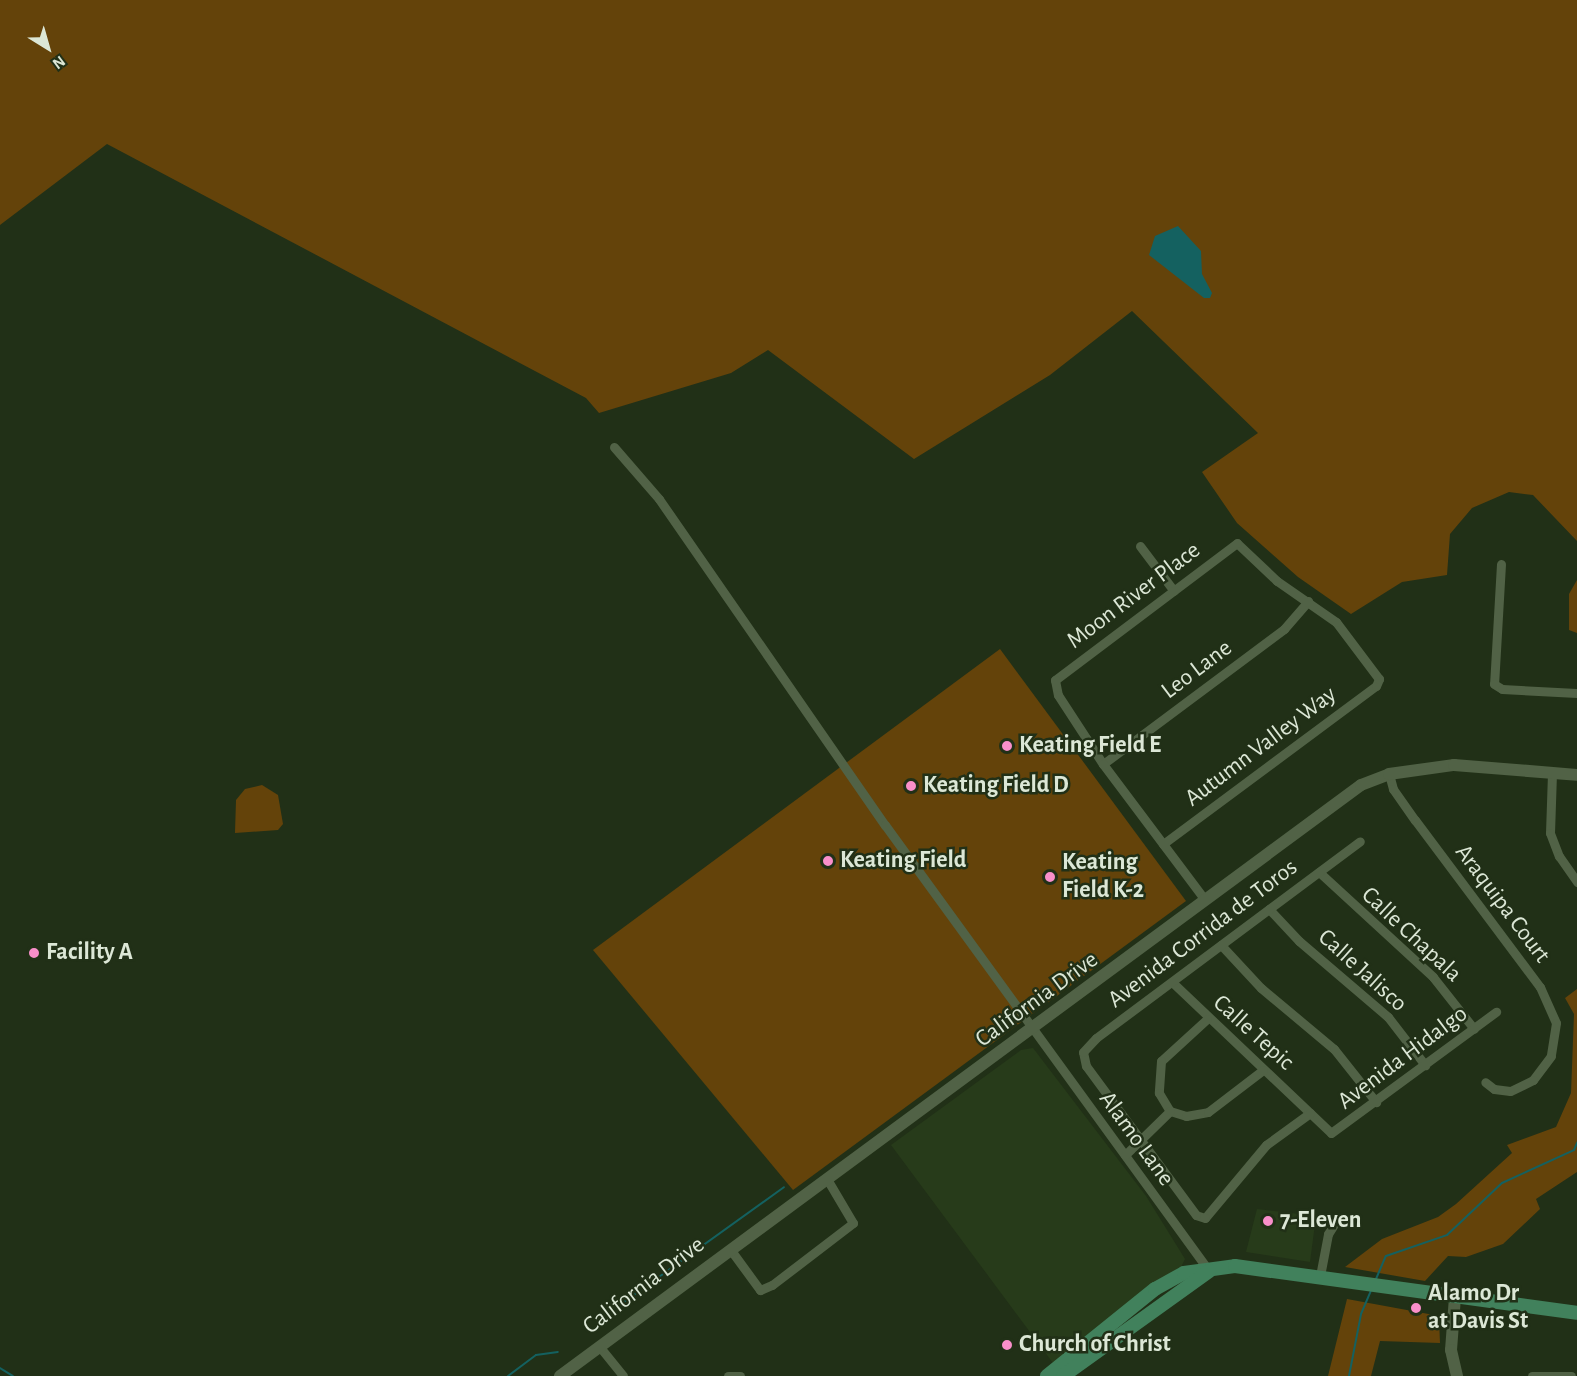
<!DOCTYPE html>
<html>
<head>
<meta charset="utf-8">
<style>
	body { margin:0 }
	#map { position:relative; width:1577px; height:1376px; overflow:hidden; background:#213017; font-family:"Alegreya Sans",sans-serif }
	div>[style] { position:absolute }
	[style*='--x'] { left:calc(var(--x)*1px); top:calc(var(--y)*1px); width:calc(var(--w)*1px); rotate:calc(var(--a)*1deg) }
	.built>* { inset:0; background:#273b1a }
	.green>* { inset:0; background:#64430a }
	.water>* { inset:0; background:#146160 }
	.stream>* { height:2px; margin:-1px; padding:0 1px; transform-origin:1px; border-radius:1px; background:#146160 }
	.minor>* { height:9px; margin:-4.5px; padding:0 4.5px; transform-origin:4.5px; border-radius:4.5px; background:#516246 }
	.tertiary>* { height:12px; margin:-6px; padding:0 6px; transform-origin:6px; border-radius:6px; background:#516246 }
	.secondary>* { height:14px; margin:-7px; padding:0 7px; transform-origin:7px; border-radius:7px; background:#41815c }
	.dots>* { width:16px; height:16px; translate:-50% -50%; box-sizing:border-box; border:3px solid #213017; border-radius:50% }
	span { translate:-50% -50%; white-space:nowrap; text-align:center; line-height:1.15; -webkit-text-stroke:5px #213017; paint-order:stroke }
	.street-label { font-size:24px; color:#dce7d6 }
	.poi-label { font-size:24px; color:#dce7d6; font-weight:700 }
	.left { translate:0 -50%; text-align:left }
	.north { position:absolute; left:18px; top:18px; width:60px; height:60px; -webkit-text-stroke:4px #213017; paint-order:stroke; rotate:143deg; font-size:16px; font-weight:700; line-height:24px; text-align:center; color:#dce7d6 }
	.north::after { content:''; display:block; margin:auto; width:21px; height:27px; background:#dce7d6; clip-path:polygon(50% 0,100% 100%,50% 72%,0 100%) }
</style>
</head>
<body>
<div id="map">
	<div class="built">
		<i style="clip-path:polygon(1033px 1048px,1146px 1196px,1185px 1259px,1181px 1267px,1053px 1363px,891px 1145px,1021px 1050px)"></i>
		<i style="clip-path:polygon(1257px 1209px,1316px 1216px,1310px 1262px,1246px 1252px)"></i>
	</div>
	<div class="green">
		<i style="clip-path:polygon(0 0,1577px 0,1577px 541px,1533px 495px,1509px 492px,1472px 508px,1450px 534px,1447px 575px,1402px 582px,1351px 614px,1298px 577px,1237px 523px,1202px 472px,1258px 433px,1132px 311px,1050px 375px,914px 459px,768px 350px,731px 373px,599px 413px,586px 398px,107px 144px,0 225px)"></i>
		<i style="clip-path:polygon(1577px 580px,1577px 633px,1569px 630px,1569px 594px)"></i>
		<i style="clip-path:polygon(1000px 649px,1186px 901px,793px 1190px,593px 950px)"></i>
		<i style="clip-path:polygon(262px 785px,278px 795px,283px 824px,278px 830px,235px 833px,236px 800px,245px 789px)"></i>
		<i style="clip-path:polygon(1577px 989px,1577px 1172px,1536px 1199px,1540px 1209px,1503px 1244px,1466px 1257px,1448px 1256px,1425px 1281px,1345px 1267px,1382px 1239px,1438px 1217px,1456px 1204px,1512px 1153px,1507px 1145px,1556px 1127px,1571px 1093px,1574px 1014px,1565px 998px)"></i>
		<i style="clip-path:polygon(1347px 1299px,1434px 1315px,1439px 1319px,1440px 1343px,1380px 1341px,1371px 1376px,1328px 1376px)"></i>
	</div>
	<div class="water">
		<i style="clip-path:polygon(1178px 226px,1201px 251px,1202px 274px,1212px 293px,1210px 298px,1204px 298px,1149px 255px,1155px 236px)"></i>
	</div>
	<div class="stream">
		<i style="--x:1376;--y:1279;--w:25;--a:-67"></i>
		<i style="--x:1386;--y:1256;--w:65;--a:-19"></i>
		<i style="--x:1447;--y:1235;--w:76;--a:-43.4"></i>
		<i style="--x:1502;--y:1183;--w:79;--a:-24.6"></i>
		<i style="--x:1574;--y:1150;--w:8;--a:-67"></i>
		<i style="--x:606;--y:1315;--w:219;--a:-35.7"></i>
		<i style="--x:0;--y:1368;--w:15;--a:32"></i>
		<i style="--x:508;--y:1376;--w:35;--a:-37"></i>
		<i style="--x:536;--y:1355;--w:22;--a:-8"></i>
		<i style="--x:1349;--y:1376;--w:63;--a:-79"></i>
		<i style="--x:1361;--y:1314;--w:26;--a:-67"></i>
	</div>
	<div class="minor">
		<i style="--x:614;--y:447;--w:69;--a:49.1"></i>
		<i style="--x:659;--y:499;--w:397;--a:55.3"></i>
		<i style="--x:885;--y:825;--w:551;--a:54"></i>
		<i style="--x:1140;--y:546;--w:56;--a:52.9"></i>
		<i style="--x:1501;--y:564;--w:120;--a:93.3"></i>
		<i style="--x:1494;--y:684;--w:9;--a:32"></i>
		<i style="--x:1502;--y:689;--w:75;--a:3.1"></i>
		<i style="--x:1103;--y:764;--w:226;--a:-36.7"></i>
		<i style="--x:1284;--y:629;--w:37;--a:-49"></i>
		<i style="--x:1552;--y:773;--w:60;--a:91.9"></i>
		<i style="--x:1550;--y:833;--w:25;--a:69"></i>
		<i style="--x:1559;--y:856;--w:32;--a:55"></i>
		<i style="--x:1389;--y:774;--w:16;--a:75"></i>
		<i style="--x:1393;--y:789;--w:38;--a:55"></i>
		<i style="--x:1415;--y:820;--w:209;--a:53.2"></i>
		<i style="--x:1540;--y:987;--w:39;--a:66"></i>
		<i style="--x:1556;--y:1023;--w:33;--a:99"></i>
		<i style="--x:1551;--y:1056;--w:30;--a:127"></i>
		<i style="--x:1533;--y:1080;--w:25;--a:154"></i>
		<i style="--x:1510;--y:1091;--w:16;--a:-173"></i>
		<i style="--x:1494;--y:1089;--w:11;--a:-142"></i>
		<i style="--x:1163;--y:844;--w:265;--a:-36.6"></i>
		<i style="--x:1376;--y:686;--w:8;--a:-67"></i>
		<i style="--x:1379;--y:679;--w:71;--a:-127"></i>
		<i style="--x:1336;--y:622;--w:72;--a:-145.2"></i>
		<i style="--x:1277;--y:581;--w:55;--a:-136.5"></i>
		<i style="--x:1237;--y:543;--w:228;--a:143"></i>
		<i style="--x:1055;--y:680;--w:15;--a:79"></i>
		<i style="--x:1058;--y:695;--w:51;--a:56.9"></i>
		<i style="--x:1086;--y:738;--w:31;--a:57"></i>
		<i style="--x:1103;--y:764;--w:170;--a:53.1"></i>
		<i style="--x:1319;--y:872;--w:155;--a:42.6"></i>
		<i style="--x:1433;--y:977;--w:66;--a:51.7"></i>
		<i style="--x:1269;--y:909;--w:44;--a:46.8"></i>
		<i style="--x:1299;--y:941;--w:117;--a:40.5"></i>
		<i style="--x:1388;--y:1017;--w:61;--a:52.4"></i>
		<i style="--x:1221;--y:945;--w:59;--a:47.1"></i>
		<i style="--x:1261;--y:988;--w:95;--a:39.9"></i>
		<i style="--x:1334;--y:1049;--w:68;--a:51.6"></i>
		<i style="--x:1172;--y:982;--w:219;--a:43.5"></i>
		<i style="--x:1331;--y:1133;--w:205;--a:-36.3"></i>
		<i style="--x:1207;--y:1019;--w:62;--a:137.6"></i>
		<i style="--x:1161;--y:1061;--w:32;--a:94"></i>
		<i style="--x:1159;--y:1093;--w:21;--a:59"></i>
		<i style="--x:1170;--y:1111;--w:17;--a:17"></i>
		<i style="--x:1186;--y:1116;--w:22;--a:-10"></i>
		<i style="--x:1208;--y:1112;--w:69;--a:-37.4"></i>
		<i style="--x:1310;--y:1113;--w:54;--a:144"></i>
		<i style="--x:1266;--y:1145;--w:95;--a:129.9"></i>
		<i style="--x:1205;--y:1218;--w:9;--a:-162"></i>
		<i style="--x:1196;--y:1215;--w:185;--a:-126.4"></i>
		<i style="--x:1086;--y:1066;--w:14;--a:-102"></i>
		<i style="--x:1083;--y:1052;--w:19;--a:-47"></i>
		<i style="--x:1096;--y:1038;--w:329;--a:-36.7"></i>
		<i style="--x:1125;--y:1155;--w:63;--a:-44.4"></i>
		<i style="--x:730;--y:1249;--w:51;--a:53.8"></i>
		<i style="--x:760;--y:1290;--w:13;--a:-23"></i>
		<i style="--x:772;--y:1285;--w:102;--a:-37.4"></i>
		<i style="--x:853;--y:1223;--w:51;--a:-120.6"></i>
		<i style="--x:1320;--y:1276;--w:43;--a:-79.2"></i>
		<i style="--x:1328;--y:1234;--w:15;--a:-58"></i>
		<i style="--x:599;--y:1346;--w:38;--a:51"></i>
		<i style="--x:728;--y:1376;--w:12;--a:0"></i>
		<i style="--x:1532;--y:1376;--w:39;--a:0"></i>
	</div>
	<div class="tertiary">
		<i style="--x:1455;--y:1297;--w:53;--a:94.3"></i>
		<i style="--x:1451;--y:1350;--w:27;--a:77"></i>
		<i style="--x:560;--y:1376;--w:995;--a:-36.42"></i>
		<i style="--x:1361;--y:785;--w:30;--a:-21"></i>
		<i style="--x:1389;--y:774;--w:66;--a:-7.9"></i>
		<i style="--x:1454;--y:765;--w:123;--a:4.6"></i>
	</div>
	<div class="secondary">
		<i style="--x:1047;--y:1376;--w:139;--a:-38.9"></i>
		<i style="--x:1155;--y:1289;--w:33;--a:-29"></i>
		<i style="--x:1184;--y:1273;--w:51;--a:-7.8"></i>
		<i style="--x:1235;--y:1266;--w:345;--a:7.8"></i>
		<i style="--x:1063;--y:1376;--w:180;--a:-35.7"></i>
	</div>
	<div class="dots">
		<i style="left:1007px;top:746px;background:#f98fca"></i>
		<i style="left:911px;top:786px;background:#f98fca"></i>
		<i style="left:828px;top:861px;background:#f98fca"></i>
		<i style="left:1050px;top:877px;background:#f98fca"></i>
		<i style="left:34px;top:953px;background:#f98fca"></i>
		<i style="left:1268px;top:1221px;background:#f98fca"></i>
		<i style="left:1416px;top:1308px;background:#f98fca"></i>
		<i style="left:1007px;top:1345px;background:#f98fca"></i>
	</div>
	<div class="street-label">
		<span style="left:1134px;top:596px;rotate:-37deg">Moon River Place</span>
		<span style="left:1197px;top:670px;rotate:-37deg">Leo Lane</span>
		<span style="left:1261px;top:747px;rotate:-37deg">Autumn Valley Way</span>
		<span style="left:1502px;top:904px;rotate:53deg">Araquipa Court</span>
		<span style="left:1203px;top:934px;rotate:-37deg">Avenida Corrida de Toros</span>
		<span style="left:1411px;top:935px;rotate:43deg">Calle Chapala</span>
		<span style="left:1362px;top:971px;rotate:42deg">Calle Jalisco</span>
		<span style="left:1037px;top:1000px;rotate:-36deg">California Drive</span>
		<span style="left:1253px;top:1033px;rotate:42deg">Calle Tepic</span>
		<span style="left:1403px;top:1058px;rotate:-37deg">Avenida Hidalgo</span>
		<span style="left:1136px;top:1139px;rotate:54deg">Alamo Lane</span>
		<span style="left:644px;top:1286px;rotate:-37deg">California Drive</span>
	</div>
	<div class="poi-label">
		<span class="left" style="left:1019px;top:746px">Keating Field E</span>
		<span class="left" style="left:923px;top:786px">Keating Field D</span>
		<span class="left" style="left:840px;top:861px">Keating Field</span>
		<span class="left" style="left:1062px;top:877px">Keating<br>Field K-2</span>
		<span class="left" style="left:46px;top:953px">Facility A</span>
		<span class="left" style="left:1280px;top:1221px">7-Eleven</span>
		<span class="left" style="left:1428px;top:1308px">Alamo Dr<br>at Davis St</span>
		<span class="left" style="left:1019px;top:1345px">Church of Christ</span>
	</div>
	<div class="north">N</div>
</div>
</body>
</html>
